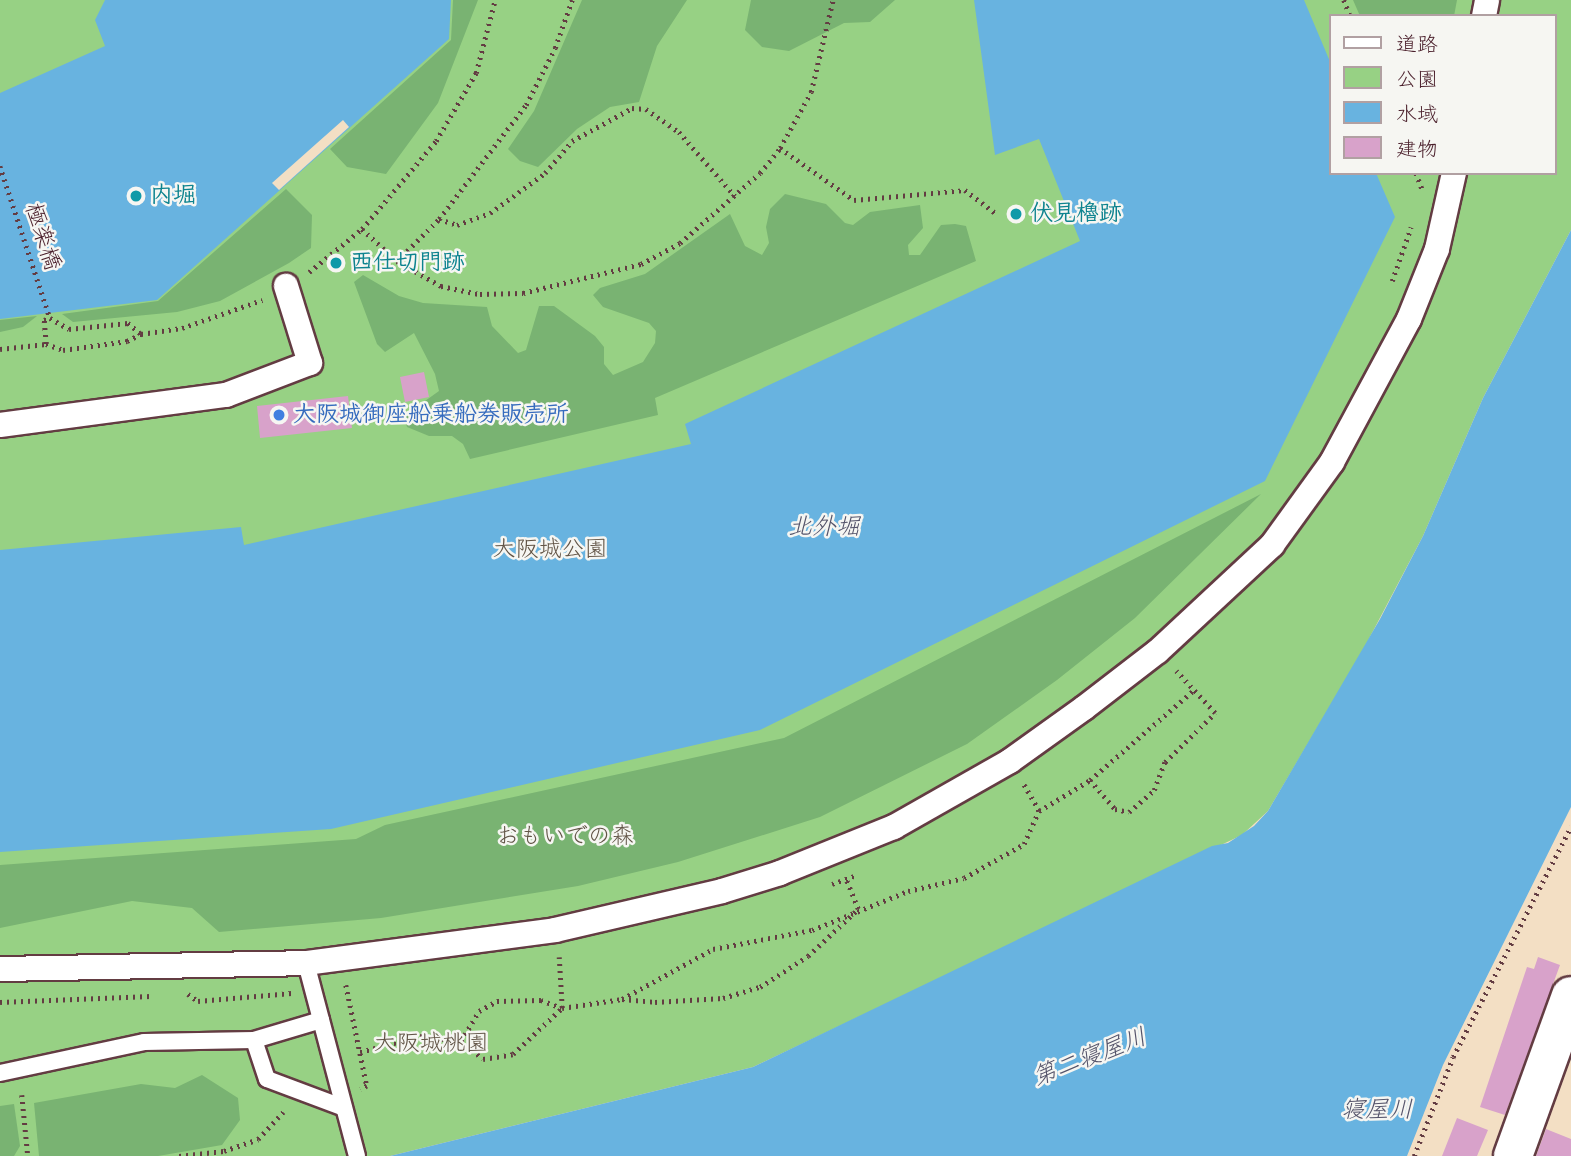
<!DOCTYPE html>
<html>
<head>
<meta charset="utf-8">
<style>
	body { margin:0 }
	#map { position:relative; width:1571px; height:1156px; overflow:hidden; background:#f3dfc4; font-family:Mynerve,"Klee One",sans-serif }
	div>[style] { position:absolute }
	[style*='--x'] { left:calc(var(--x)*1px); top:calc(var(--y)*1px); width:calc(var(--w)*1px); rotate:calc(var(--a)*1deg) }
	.green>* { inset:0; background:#97d184 }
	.forest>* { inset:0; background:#79b372 }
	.water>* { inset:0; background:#68b3e0 }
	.pier>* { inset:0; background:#f3dfc4 }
	.building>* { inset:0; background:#d8a2ca }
	.path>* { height:4.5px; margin-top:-2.25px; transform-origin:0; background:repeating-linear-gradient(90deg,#633c42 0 2px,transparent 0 7px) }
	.roads { filter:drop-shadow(2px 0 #633c42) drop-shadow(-2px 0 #633c42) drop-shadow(0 2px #633c42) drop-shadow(0 -2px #633c42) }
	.service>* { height:16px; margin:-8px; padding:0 8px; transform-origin:8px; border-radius:8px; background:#fff }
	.pedestrian>* { height:24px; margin:-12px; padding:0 12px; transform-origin:12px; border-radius:12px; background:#fff }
	.tertiary>* { height:38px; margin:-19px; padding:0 19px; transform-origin:19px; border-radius:19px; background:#fff }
	.dots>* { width:19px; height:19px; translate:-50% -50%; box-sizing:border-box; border:4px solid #f6f6f2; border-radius:50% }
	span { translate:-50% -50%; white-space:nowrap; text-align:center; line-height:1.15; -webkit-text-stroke:5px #f6f6f2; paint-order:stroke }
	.culture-label { font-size:23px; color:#0d838f; font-weight:700 }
	.left { translate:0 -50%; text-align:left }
	.street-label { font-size:23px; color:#4a1f2b }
	.shop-label { font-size:23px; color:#366cbe; font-weight:700 }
	.park-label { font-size:23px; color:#615446 }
	.water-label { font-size:24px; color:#54536a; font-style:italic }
	.legend { position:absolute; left:1329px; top:14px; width:228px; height:161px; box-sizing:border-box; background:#f6f6f2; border:2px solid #b1a0a2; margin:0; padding:9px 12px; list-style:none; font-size:21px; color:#4a1f2b }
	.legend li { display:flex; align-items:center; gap:14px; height:35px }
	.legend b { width:35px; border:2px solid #b1a0a2 }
</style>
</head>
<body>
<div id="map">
	<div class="green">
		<i style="clip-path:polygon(evenodd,0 0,1571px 0,1571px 230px,1483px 398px,1423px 536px,1362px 652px,1268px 811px,1242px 835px,753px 1067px,390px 1156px,0 1156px,0 0,1331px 16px,1555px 16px,1555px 173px,1331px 173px,1331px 16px)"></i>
	</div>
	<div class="forest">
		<i style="clip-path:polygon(453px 0,478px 0,438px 103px,386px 174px,347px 167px,330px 149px,451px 40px)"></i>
		<i style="clip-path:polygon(582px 0,687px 0,657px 46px,639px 102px,610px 107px,577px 129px,538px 167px,520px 161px,508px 149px,534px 111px)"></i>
		<i style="clip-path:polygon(751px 0,895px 0,870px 22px,844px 23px,789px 51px,762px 47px,745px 30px)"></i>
		<i style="clip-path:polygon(1353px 0,1457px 0,1454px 16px,1360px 16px)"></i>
		<i style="clip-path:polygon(286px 189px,312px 215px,311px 248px,289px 263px,220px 301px,177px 312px,73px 322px,62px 314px,158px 301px)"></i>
		<i style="clip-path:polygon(785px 194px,826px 204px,845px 223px,853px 225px,870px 212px,920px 205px,923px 228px,908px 245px,909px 255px,920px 255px,941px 225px,955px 224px,966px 226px,976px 261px,655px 398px,658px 415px,470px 459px,463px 444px,452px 436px,429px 436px,407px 427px,404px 416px,439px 391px,435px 374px,414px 333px,385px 352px,377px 344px,354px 282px,363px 275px,399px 296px,423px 303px,487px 307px,492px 326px,518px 353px,526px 350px,539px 306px,554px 306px,595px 336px,604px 347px,604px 364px,613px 375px,643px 362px,655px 343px,656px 331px,649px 323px,603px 307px,593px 295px,600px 288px,645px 274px,730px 214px,745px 246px,762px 255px,769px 243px,766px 227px,770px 209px)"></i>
		<i style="clip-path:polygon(37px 316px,23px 327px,0 332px,0 320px)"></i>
		<i style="clip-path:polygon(1261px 494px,1135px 618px,1057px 680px,967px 744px,820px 817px,678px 862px,578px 886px,381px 918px,219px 932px,192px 908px,132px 901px,0 928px,0 865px,356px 839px,385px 825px,784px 738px)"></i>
		<i style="clip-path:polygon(202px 1075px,238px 1098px,240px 1120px,222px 1145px,158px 1156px,39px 1156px,34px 1103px,141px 1084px,175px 1088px)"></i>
		<i style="clip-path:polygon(14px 1104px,20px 1146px,14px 1156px,0 1156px,0 1106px)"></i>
	</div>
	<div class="water">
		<i style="clip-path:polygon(105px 0,451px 0,449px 39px,157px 300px,0 319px,0 93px,105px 46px,95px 20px)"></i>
		<i style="clip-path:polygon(974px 0,1304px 0,1331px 64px,1331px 173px,1376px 173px,1395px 217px,1265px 481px,760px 730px,331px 829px,0 852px,0 550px,241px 527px,244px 545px,691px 444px,685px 424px,1080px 241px,1039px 139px,995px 155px)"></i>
		<i style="clip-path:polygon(1571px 230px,1571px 807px,1443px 1065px,1407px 1156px,390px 1156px,753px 1067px,1212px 846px,1228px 843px,1254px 826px,1268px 811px,1380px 619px,1423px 536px,1483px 398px)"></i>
	</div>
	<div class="pier">
		<i style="clip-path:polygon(343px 120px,349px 127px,279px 190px,272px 183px)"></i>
	</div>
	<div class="building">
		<i style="clip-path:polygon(424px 372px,429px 397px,405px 402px,400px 377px)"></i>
		<i style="clip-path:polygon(348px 396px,352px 428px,260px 438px,257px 406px)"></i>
		<i style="clip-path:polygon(1538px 957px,1560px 965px,1505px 1115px,1480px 1107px,1527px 967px,1534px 969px)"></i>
		<i style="clip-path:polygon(1457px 1118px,1488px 1130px,1477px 1156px,1442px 1156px)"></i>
		<i style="clip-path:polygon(1546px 1129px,1571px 1139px,1571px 1156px,1536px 1156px)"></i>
	</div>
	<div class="path">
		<i style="--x:1344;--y:0;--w:17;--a:69"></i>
		<i style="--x:780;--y:148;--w:90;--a:35.1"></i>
		<i style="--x:854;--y:200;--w:111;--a:-5.1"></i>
		<i style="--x:965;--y:190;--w:41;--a:37.1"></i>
		<i style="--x:0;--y:166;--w:160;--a:71.8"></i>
		<i style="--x:1416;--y:173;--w:17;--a:69"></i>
		<i style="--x:439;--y:219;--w:19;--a:18"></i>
		<i style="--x:457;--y:225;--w:35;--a:-20"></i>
		<i style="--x:490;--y:213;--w:68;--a:-36"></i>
		<i style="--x:545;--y:173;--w:42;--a:-49.8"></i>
		<i style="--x:572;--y:141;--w:68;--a:-28.8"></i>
		<i style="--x:632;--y:108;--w:14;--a:4"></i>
		<i style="--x:646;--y:109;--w:40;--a:34.9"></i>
		<i style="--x:679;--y:132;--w:85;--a:48.8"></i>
		<i style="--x:362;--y:229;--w:47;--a:42.4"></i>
		<i style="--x:397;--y:261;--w:59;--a:-45"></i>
		<i style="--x:439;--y:219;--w:143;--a:-52.7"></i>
		<i style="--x:526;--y:105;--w:64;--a:-63"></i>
		<i style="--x:555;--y:48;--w:51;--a:-70.5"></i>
		<i style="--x:397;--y:261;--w:51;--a:29.6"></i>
		<i style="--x:441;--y:286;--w:40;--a:12"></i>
		<i style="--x:480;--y:294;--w:43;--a:-1.3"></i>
		<i style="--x:523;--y:293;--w:122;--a:-13.8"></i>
		<i style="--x:641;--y:264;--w:44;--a:-28.3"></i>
		<i style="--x:680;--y:243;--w:106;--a:-41.2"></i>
		<i style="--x:760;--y:173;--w:32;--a:-51"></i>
		<i style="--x:780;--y:148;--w:64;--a:-61"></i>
		<i style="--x:811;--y:92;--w:95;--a:-76.6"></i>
		<i style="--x:309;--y:272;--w:68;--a:-39.1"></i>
		<i style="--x:362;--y:229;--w:115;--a:-49.9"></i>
		<i style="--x:436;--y:141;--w:79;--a:-59.5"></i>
		<i style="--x:476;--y:73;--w:75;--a:-75.4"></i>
		<i style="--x:1392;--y:281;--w:57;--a:-70.6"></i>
		<i style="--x:46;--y:344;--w:24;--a:-95"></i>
		<i style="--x:44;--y:320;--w:6;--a:-18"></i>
		<i style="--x:50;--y:318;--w:22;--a:30"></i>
		<i style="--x:69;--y:329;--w:59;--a:-5.8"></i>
		<i style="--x:128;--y:323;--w:17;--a:40"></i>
		<i style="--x:0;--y:349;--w:46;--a:-6.2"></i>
		<i style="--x:46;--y:344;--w:18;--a:19"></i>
		<i style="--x:63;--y:350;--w:65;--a:-8"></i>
		<i style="--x:127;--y:341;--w:16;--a:-27"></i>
		<i style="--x:141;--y:334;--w:41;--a:-8.3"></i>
		<i style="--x:182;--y:328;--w:85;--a:-19.3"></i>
		<i style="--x:1090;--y:780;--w:138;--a:-40.9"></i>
		<i style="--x:1039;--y:811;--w:60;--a:-31.3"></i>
		<i style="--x:1090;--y:780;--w:38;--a:49"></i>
		<i style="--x:1115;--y:809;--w:14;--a:12"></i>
		<i style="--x:1129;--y:812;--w:33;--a:-41"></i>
		<i style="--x:1154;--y:790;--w:30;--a:-69"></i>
		<i style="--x:1165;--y:762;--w:70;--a:-44.4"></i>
		<i style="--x:1215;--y:713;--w:57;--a:-132.9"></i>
		<i style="--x:832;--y:884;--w:27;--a:-20"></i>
		<i style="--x:346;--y:985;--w:103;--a:78.3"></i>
		<i style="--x:367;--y:1086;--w:7;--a:153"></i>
		<i style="--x:188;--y:994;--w:12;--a:35"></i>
		<i style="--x:198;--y:1001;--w:94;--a:-4.9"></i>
		<i style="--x:622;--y:999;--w:104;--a:-28.8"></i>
		<i style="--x:713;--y:949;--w:101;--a:-10.9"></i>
		<i style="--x:812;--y:930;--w:104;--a:-22.1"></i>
		<i style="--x:908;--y:891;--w:57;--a:-13.1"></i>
		<i style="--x:964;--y:878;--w:69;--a:-29.5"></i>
		<i style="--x:1024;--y:844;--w:36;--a:-66"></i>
		<i style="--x:1039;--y:811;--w:32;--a:-120"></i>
		<i style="--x:0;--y:1002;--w:151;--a:-2.3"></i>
		<i style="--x:461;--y:1041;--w:35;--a:-59"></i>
		<i style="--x:479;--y:1011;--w:21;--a:-29"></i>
		<i style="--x:497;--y:1001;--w:44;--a:-1.3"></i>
		<i style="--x:541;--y:1000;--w:22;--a:21"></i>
		<i style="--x:562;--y:1008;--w:61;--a:-8.5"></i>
		<i style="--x:622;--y:999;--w:33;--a:5"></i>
		<i style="--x:655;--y:1002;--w:68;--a:-3.4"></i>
		<i style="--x:723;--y:998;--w:39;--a:-17"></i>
		<i style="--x:760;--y:987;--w:57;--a:-32.9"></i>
		<i style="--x:808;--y:956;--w:69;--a:-43.2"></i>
		<i style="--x:858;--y:909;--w:32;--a:-112"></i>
		<i style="--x:360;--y:1052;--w:62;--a:-14.9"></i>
		<i style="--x:420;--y:1036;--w:41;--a:7"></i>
		<i style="--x:461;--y:1041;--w:28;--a:39"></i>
		<i style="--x:483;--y:1059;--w:30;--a:-9"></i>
		<i style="--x:513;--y:1054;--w:67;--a:-43.2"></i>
		<i style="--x:562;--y:1008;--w:51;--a:-93.4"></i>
		<i style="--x:22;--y:1095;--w:61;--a:84.4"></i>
		<i style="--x:179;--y:1156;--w:45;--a:-6.3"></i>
		<i style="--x:224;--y:1151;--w:36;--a:-19"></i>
		<i style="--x:258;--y:1139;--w:37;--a:-47"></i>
		<i style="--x:1414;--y:1156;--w:106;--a:-68.5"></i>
		<i style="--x:1453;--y:1057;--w:259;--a:-62.9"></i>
	</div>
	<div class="roads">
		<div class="service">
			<i style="--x:306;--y:963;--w:200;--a:75.2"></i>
			<i style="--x:254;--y:1040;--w:41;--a:71.6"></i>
			<i style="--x:267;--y:1079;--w:82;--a:20.6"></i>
			<i style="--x:0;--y:1073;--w:147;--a:-12.1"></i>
			<i style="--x:144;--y:1042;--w:110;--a:-1"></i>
			<i style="--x:254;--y:1040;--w:70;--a:-16.6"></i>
		</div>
		<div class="pedestrian">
			<i style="--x:1484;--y:16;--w:16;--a:-79"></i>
			<i style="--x:0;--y:425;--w:228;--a:-7.6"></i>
			<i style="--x:226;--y:395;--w:90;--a:-20.9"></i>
			<i style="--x:310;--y:363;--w:81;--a:-107.3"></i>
			<i style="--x:0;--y:969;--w:306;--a:-1.1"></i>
			<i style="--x:306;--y:963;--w:251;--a:-7.5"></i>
			<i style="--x:555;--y:930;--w:171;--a:-13.1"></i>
			<i style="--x:722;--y:891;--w:61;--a:-17.2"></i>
			<i style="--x:780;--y:873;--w:123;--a:-22"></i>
			<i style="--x:894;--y:827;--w:133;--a:-29.6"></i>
			<i style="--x:1010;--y:761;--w:91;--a:-35.6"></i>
			<i style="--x:1084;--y:708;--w:93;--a:-37.6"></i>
			<i style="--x:1158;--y:651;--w:156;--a:-42.9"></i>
			<i style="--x:1272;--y:545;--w:102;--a:-54.1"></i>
			<i style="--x:1332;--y:462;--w:162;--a:-61.7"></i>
			<i style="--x:1409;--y:319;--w:75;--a:-68.2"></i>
			<i style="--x:1437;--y:249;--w:78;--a:-77.4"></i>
		</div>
		<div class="tertiary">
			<i style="--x:1513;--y:1156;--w:170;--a:-70.1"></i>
		</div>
	</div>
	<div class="dots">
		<i style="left:136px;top:196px;background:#0f9aa8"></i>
		<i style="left:1016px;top:214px;background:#0f9aa8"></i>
		<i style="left:336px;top:263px;background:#0f9aa8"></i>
		<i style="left:279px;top:415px;background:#3f7fe0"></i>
	</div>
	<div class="culture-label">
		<span class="left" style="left:150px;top:196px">内堀</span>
		<span class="left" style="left:1030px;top:214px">伏見櫓跡</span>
		<span class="left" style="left:350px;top:263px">西仕切門跡</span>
	</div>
	<div class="street-label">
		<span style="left:42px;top:237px;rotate:72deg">極楽橋</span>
	</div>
	<div class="shop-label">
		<span class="left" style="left:293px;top:415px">大阪城御座船乗船券販売所</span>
	</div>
	<div class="park-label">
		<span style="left:550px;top:550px">大阪城公園</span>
		<span style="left:565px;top:837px">おもいでの森</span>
		<span style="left:431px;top:1044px">大阪城桃園</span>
	</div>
	<div class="water-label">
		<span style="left:824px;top:528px">北外堀</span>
		<span style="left:1090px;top:1058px;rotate:-21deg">第二寝屋川</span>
		<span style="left:1377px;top:1111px">寝屋川</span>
	</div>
	<ul class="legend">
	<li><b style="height:9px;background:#fff"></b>道路</li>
	<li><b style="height:19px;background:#97d184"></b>公園</li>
	<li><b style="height:19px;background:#68b3e0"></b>水域</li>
	<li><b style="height:19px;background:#d8a2ca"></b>建物</li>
	</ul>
</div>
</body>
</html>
